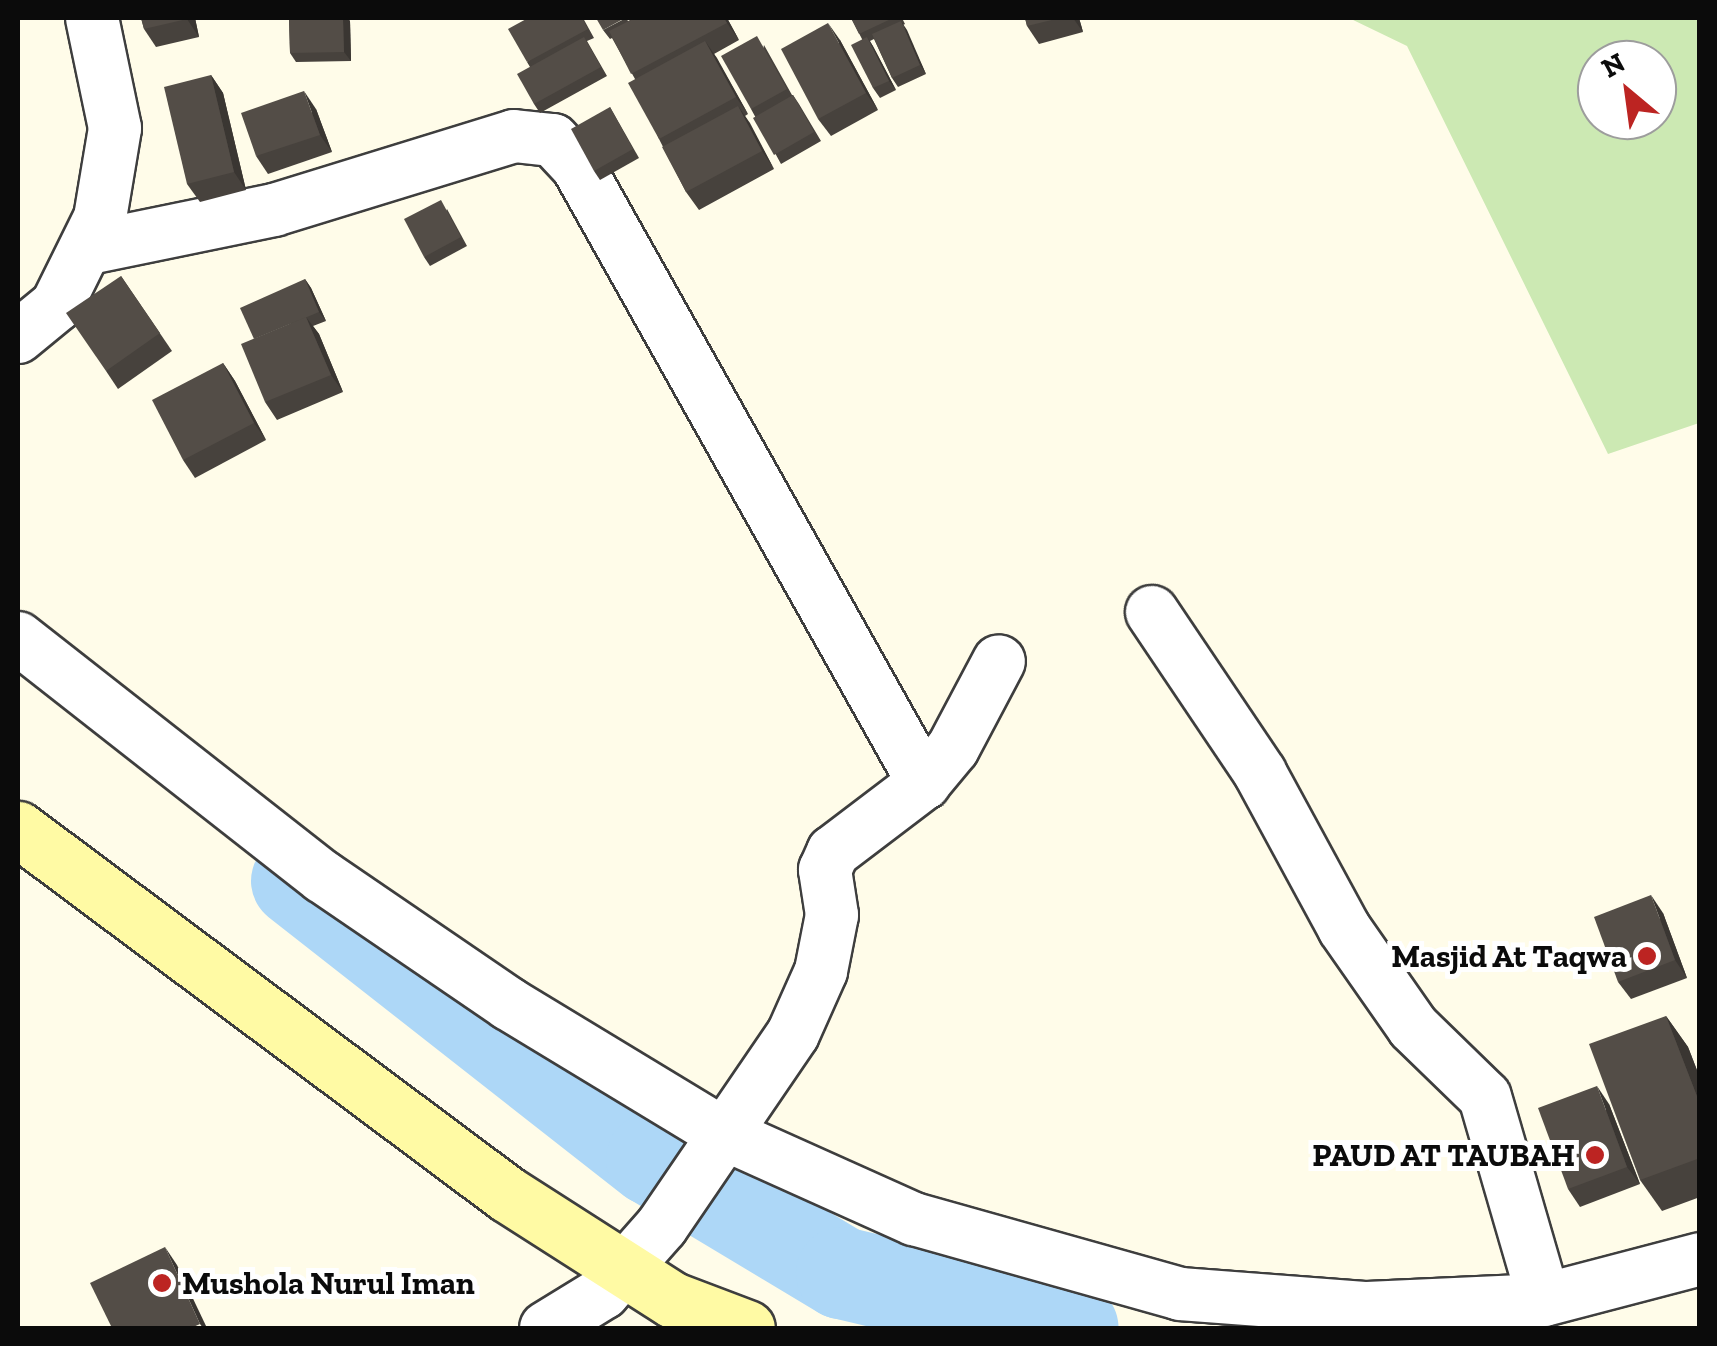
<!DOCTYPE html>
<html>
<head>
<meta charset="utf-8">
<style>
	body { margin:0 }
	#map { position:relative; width:1717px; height:1346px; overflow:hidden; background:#fffce9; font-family:"Zilla Slab",serif }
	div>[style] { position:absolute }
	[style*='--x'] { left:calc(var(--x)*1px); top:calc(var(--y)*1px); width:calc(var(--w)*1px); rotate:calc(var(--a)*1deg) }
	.green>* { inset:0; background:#cce9b3 }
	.river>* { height:92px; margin:-46px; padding:0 46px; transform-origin:46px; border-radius:46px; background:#add7f7 }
	.roads { filter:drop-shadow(2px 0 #3e3e3e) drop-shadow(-2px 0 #3e3e3e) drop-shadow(0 2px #3e3e3e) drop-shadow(0 -2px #3e3e3e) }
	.street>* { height:52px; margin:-26px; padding:0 26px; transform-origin:26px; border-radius:26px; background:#fff }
	.secondary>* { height:55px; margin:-27.5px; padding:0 27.5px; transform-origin:27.5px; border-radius:27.5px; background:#fffaa4 }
	.wall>* { inset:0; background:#47423d }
	.shaded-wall>* { inset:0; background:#3a3632 }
	.building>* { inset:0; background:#534d47 }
	.dots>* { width:28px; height:28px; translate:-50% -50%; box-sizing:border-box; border:5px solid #fff; border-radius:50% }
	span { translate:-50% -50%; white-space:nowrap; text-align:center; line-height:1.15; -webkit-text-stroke:10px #fff; paint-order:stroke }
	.poi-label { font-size:32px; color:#0b0b0b; font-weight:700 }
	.right { translate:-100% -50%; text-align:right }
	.left { translate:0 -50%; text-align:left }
	.frame { position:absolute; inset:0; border:20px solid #0b0b0b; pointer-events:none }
	.north { position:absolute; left:1577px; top:40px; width:100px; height:100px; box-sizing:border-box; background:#fff; border:2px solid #9d9d9d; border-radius:50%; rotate:331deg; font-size:28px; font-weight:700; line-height:40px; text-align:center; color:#0b0b0b }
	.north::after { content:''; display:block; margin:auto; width:35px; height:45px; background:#bc2422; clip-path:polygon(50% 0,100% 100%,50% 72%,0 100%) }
</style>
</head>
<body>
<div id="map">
	<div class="green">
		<i style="clip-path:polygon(evenodd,1349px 18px,1699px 18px,1699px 423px,1608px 454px,1407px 46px,1349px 18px,1597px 60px,1657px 60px,1657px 120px,1597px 120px,1597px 60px)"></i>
	</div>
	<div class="river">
		<i style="--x:297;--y:881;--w:451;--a:38.1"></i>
		<i style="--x:652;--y:1159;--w:222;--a:31"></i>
		<i style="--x:842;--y:1273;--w:237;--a:13.4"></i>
	</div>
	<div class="roads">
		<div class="street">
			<i style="--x:89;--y:248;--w:189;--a:-11.6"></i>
			<i style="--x:274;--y:210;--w:251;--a:-17.1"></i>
			<i style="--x:514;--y:136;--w:39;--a:6"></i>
			<i style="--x:553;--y:140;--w:37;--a:47"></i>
			<i style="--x:578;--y:167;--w:707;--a:60.68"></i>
			<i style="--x:18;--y:337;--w:50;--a:-39.4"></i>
			<i style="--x:57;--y:305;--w:97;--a:-63.7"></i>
			<i style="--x:100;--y:218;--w:91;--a:-80.5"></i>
			<i style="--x:115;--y:128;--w:112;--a:-101.8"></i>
			<i style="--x:1152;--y:612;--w:194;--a:56.1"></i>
			<i style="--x:1260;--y:773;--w:176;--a:61.5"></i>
			<i style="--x:1344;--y:928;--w:121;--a:55.1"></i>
			<i style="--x:1413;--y:1027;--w:100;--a:44.2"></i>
			<i style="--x:1485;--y:1097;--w:211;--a:73.8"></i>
			<i style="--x:18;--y:638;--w:387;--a:38.1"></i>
			<i style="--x:323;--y:877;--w:225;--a:34.3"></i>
			<i style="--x:509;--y:1004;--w:247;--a:31.2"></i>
			<i style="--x:720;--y:1132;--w:213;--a:24.2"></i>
			<i style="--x:914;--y:1219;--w:276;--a:15.7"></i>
			<i style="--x:1180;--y:1294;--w:188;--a:4.3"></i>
			<i style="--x:1367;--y:1308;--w:177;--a:-2.6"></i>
			<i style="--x:1544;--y:1300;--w:161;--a:-14.7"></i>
			<i style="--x:546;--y:1328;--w:67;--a:-31.6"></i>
			<i style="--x:603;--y:1293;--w:89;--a:-48.6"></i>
			<i style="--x:662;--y:1226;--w:232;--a:-55.7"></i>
			<i style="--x:793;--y:1034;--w:69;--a:-66"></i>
			<i style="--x:821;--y:971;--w:57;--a:-78.9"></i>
			<i style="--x:832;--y:915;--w:46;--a:-98.8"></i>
			<i style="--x:825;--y:870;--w:20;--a:-66"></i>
			<i style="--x:833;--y:852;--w:114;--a:-37.2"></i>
			<i style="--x:924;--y:783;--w:45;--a:-50.4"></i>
			<i style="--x:953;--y:748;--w:98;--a:-62.1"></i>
		</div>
		<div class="secondary">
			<i style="--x:18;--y:829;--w:610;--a:36.74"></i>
			<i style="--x:507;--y:1194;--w:197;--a:32.6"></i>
			<i style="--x:673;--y:1300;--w:79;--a:20.7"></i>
		</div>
	</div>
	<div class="wall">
		<i style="clip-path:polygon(141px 18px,195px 18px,199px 37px,156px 47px,144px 29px)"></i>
		<i style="clip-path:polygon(289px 18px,347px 18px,350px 21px,351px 61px,296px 62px,290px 53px)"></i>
		<i style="clip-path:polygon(583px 18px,594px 38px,587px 41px,607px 76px,540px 113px,534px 104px,530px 67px,527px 62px)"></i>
		<i style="clip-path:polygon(626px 18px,628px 21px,635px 18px,727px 18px,739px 40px,714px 54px,748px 114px,745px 116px,774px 169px,699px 210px,686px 192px,659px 139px,635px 79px,612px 38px,610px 39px,603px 30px)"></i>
		<i style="clip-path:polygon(851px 18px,902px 18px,905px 24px,903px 25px,926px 74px,898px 87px,892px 78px,874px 39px,870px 41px,896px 90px,880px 98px,873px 88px,862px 39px)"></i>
		<i style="clip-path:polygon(1025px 18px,1079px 18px,1083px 32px,1039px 44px,1027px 26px)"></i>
		<i style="clip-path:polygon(840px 40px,878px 110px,831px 136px,818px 119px)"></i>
		<i style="clip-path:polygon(764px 45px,792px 95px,793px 95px,799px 104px,821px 141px,781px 164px,751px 109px)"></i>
		<i style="clip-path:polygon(211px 75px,223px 93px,246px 190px,200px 202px,187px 184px)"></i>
		<i style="clip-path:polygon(610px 107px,639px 158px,600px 180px,594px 171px)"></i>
		<i style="clip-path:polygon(316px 109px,332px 152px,268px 174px,256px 156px)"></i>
		<i style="clip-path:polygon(447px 209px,467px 246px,430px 266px,424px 257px)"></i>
		<i style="clip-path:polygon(121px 276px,172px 351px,118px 389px,106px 371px)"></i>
		<i style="clip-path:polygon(305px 279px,311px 288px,326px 321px,313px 326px,319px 334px,343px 392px,277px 420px,265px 402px)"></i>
		<i style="clip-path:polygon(223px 363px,235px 381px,266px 440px,195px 478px,183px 460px)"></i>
		<i style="clip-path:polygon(1663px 913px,1687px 978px,1631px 999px,1618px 982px)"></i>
		<i style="clip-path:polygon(1666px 1016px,1688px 1047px,1700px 1078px,1700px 1197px,1662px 1211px,1640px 1180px)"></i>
		<i style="clip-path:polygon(1609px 1104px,1640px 1184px,1580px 1207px,1568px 1189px)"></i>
	</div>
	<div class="shaded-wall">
		<i style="clip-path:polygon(186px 18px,195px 18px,199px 37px,187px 19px)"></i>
		<i style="clip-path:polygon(343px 18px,347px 18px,350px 21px,351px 61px,344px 52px)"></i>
		<i style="clip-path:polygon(724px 18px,727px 18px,739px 40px,727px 23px)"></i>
		<i style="clip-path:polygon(1073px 18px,1079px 18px,1083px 32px)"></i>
		<i style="clip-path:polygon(901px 21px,907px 30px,926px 74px,920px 65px)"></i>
		<i style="clip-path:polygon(828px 23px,840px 40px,878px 110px,866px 93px)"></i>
		<i style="clip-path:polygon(867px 37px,873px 46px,896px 90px,889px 81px)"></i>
		<i style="clip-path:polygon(705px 41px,717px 58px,748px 114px,736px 97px)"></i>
		<i style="clip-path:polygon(211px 75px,223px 93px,246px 190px,234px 172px)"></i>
		<i style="clip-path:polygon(304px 91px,316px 109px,332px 152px,320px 135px)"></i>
		<i style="clip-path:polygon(738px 106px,750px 123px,774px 169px,762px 151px)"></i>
		<i style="clip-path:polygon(305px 279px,311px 288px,326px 321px,319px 312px)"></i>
		<i style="clip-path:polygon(306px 317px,319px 334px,343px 392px,331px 375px)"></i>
		<i style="clip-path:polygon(223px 363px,235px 381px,266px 440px,254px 423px)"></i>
		<i style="clip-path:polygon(1651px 895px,1663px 913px,1687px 978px,1675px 960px)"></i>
		<i style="clip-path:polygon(1666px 1016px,1688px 1047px,1700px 1078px,1700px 1104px)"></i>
		<i style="clip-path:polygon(1597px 1086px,1609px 1104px,1640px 1184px,1627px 1167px)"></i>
		<i style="clip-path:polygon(165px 1247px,177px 1265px,207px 1328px,203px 1328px,200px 1324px)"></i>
	</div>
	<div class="building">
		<i style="clip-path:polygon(141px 18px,186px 18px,187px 19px,144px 29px)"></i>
		<i style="clip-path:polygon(289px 18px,343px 18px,344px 52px,290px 53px)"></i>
		<i style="clip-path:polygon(528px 18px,582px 18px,588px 29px,527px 62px,508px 29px)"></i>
		<i style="clip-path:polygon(596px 18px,625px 18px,603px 30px)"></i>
		<i style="clip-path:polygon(635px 18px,724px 18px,727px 23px,631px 74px,609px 31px)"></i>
		<i style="clip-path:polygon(851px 18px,893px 18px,859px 34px)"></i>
		<i style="clip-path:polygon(1025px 18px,1060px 18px,1027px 26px)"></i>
		<i style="clip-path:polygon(901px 21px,920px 65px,892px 78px,872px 34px)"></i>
		<i style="clip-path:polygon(828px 23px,866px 93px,818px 119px,781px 49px)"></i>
		<i style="clip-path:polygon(757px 36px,787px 89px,751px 109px,721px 56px)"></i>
		<i style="clip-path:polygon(584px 37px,601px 67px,534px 104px,517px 74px)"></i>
		<i style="clip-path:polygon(867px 37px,889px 81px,873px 88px,851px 45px)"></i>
		<i style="clip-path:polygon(705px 41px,736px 97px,659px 139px,628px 83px)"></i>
		<i style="clip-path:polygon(211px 75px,234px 172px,187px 184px,164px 87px)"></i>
		<i style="clip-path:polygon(304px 91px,320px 135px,256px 156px,241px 113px)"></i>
		<i style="clip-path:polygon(793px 95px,814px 132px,774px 155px,753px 118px)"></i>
		<i style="clip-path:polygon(738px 106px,762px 151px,686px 192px,662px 147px)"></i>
		<i style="clip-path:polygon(610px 107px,633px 149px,594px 171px,571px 129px)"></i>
		<i style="clip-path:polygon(441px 200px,461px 237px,424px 257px,404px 219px)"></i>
		<i style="clip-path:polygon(121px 276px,160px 333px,106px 371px,66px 313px)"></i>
		<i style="clip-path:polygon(305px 279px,319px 312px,254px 339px,240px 308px)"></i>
		<i style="clip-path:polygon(306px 317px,331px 375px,265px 402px,241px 344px)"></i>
		<i style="clip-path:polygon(223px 363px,254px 423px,183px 460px,152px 400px)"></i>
		<i style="clip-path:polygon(1651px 895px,1675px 960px,1618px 982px,1594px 917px)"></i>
		<i style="clip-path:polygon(1666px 1016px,1700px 1104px,1700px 1158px,1640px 1180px,1589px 1044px)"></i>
		<i style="clip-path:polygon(1597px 1086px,1627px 1167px,1568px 1189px,1538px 1108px)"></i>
		<i style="clip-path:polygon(165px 1247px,200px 1324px,191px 1328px,112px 1328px,90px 1283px)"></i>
	</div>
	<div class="dots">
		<i style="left:1647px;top:956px;background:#bc2422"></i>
		<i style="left:1595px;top:1155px;background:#bc2422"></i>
		<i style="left:162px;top:1283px;background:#bc2422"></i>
	</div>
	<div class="poi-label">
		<span class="right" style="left:1627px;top:956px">Masjid At Taqwa</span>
		<span class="right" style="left:1575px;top:1155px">PAUD AT TAUBAH</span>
		<span class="left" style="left:182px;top:1283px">Mushola Nurul Iman</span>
	</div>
	<div class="frame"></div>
	<div class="north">N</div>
</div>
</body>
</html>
